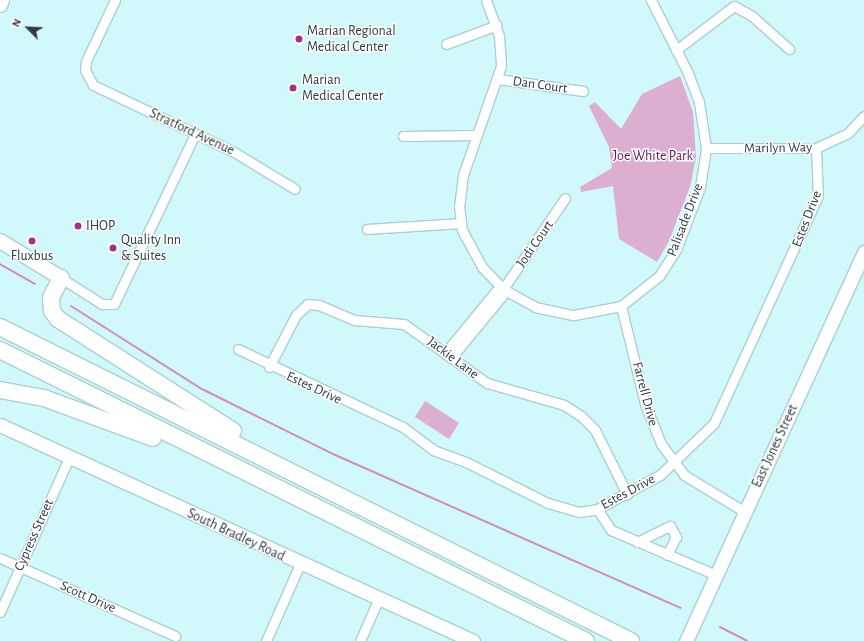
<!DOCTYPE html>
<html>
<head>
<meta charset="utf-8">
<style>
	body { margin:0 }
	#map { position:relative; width:864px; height:641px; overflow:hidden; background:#d1f8fb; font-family:"Alegreya Sans",sans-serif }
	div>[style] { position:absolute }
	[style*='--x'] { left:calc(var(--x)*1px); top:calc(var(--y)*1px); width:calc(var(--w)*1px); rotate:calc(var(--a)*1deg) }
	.green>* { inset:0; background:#dcafd0 }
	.stream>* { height:2px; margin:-1px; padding:0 1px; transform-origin:1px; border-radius:1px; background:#cf8ebf }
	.roads { filter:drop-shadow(1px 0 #aacfd2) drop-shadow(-1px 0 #aacfd2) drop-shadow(0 1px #aacfd2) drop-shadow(0 -1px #aacfd2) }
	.street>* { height:9px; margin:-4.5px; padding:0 4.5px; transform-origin:4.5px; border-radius:4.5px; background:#fff }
	.secondary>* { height:13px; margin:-6.5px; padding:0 6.5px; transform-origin:6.5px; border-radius:6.5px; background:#fff }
	.primary>* { height:14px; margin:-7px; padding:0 7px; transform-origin:7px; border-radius:7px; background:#fff }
	.highway>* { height:16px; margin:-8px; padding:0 8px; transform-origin:8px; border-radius:8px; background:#fff }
	.dots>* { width:11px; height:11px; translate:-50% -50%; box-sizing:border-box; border:2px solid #fff; border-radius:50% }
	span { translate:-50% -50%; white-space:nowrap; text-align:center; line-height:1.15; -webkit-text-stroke:3px #fff; paint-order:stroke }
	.poi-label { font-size:14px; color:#2c3b3d }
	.left { translate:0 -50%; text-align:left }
	.street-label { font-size:14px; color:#2c3b3d }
	.park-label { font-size:14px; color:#621555 }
	.north { position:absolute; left:8px; top:8px; width:40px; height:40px; -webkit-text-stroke:3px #fff; paint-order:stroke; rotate:294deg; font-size:11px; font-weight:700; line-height:16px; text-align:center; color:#2c3b3d }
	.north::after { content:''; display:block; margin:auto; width:14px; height:18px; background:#2c3b3d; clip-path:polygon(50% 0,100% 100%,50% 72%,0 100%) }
</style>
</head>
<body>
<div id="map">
	<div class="green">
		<i style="clip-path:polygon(680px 76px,693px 112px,696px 157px,690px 187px,669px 241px,657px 262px,619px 239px,613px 186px,581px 192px,580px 187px,612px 168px,609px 147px,589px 106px,595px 102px,621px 129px,642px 94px)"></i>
		<i style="clip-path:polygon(425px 401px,459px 423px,449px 439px,415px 417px)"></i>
	</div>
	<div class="stream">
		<i style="--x:0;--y:264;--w:40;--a:29.7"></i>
		<i style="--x:71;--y:306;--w:155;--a:32.4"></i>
		<i style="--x:202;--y:389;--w:146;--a:26.4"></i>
		<i style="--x:333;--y:454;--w:380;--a:23.9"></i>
		<i style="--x:720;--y:627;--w:30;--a:27"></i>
	</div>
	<div class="roads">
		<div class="street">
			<i style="--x:115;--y:0;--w:68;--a:115.4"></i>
			<i style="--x:86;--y:61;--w:9;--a:96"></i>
			<i style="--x:85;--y:70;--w:17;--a:62"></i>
			<i style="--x:93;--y:85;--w:156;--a:25.4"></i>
			<i style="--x:234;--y:152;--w:71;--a:31.2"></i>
			<i style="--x:486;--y:0;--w:38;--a:70"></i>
			<i style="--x:499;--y:36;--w:30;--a:86"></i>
			<i style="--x:501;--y:66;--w:115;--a:109.2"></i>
			<i style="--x:463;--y:175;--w:31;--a:97"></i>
			<i style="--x:459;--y:206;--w:24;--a:83"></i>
			<i style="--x:462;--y:230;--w:42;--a:61.6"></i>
			<i style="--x:482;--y:267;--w:30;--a:46"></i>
			<i style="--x:503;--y:289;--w:37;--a:29"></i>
			<i style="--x:535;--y:307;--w:40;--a:12"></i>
			<i style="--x:574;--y:315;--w:48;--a:-10.8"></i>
			<i style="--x:621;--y:306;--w:48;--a:-38.3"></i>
			<i style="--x:659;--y:276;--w:31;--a:-57"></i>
			<i style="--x:676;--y:250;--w:67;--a:-69.1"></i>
			<i style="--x:700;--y:187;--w:39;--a:-81"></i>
			<i style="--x:706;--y:148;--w:47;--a:-98.7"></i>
			<i style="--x:699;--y:102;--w:31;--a:-111"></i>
			<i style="--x:688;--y:73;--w:82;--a:-116.9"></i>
			<i style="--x:446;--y:44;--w:54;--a:-20.4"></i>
			<i style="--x:676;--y:50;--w:73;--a:-37.2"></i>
			<i style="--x:734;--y:6;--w:21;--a:29"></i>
			<i style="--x:752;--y:16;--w:50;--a:41.7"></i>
			<i style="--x:498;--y:79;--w:86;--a:8"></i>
			<i style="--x:403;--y:136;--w:73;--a:-0.8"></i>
			<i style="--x:706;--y:148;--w:110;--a:0"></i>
			<i style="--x:816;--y:148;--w:35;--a:-25"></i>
			<i style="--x:848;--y:133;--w:23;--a:-47"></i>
			<i style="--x:367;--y:229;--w:94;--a:-3.7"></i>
			<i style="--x:61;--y:278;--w:49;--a:32.4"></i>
			<i style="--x:102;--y:304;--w:12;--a:0"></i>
			<i style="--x:114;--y:304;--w:188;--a:-64.5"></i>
			<i style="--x:621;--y:306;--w:101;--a:76.2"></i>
			<i style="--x:645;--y:404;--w:43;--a:68.2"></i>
			<i style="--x:661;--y:444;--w:39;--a:53"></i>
			<i style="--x:684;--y:475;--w:71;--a:31.2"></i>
			<i style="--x:238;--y:349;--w:183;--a:25.3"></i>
			<i style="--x:403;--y:427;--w:38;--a:37"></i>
			<i style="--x:433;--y:450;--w:35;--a:20"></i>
			<i style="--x:466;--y:462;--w:92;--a:26.6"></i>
			<i style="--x:548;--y:503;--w:32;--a:16"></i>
			<i style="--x:579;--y:512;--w:18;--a:-9"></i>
			<i style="--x:597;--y:509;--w:72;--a:-28.4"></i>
			<i style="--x:660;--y:475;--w:75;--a:-43.9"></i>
			<i style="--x:714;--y:423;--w:250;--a:-65.4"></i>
			<i style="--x:818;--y:196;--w:48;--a:-92.4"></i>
			<i style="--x:445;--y:353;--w:80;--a:-50.6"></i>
			<i style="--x:496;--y:291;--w:7;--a:-16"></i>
			<i style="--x:451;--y:358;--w:80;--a:-50.6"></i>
			<i style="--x:502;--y:296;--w:7;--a:-82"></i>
			<i style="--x:503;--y:289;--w:110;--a:-55.7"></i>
			<i style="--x:269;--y:367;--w:59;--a:-62.6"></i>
			<i style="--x:296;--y:315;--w:16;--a:-43"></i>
			<i style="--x:308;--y:304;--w:11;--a:5"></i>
			<i style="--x:319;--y:305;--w:38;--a:23"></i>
			<i style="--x:354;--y:320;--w:50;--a:4.6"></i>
			<i style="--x:404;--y:324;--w:102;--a:35.4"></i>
			<i style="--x:487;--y:383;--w:80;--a:15.9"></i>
			<i style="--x:564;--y:405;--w:20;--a:33"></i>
			<i style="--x:581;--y:416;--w:20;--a:45"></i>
			<i style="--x:595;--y:430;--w:72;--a:63.4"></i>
			<i style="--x:597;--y:509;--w:25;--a:56"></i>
			<i style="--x:611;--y:530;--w:114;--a:23.2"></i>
			<i style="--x:637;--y:542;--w:37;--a:-26"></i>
			<i style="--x:670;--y:526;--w:13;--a:61"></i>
			<i style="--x:676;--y:537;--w:20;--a:117"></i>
			<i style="--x:0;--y:558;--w:192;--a:24"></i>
			<i style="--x:0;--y:612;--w:169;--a:-65.9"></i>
			<i style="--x:266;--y:641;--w:84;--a:-66.2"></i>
			<i style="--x:360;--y:641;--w:47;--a:-66.2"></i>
		</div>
		<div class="secondary">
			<i style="--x:0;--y:5;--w:5;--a:-68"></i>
			<i style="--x:0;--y:425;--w:520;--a:24.54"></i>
			<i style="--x:686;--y:641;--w:428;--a:-65.4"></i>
		</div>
		<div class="primary">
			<i style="--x:0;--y:241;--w:71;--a:31.2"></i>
		</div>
		<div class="highway">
			<i style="--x:61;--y:278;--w:22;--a:117"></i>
			<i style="--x:51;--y:298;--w:13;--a:86"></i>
			<i style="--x:52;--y:311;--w:10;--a:53"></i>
			<i style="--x:58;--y:319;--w:208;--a:32.6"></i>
			<i style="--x:0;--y:327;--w:705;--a:26.46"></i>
			<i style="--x:0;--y:350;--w:654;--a:26.41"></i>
			<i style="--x:0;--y:390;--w:45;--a:10.3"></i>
			<i style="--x:44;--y:398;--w:116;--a:20.2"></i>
		</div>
	</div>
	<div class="dots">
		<i style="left:299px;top:39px;background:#a2318e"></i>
		<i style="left:293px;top:88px;background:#a2318e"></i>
		<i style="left:78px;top:226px;background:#a2318e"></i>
		<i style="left:32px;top:241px;background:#a2318e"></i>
		<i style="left:113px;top:248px;background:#a2318e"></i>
	</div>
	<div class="poi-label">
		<span class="left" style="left:307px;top:39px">Marian Regional<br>Medical Center</span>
		<span class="left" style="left:302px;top:88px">Marian<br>Medical Center</span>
		<span class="left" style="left:86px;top:226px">IHOP</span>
		<span class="left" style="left:121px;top:248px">Quality Inn<br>&amp; Suites</span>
		<span style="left:32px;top:256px">Fluxbus</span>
	</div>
	<div class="street-label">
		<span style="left:540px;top:85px;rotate:8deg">Dan Court</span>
		<span style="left:192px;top:132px;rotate:25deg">Stratford Avenue</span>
		<span style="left:778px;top:148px;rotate:-1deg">Marilyn Way</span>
		<span style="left:807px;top:219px;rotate:-69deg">Estes Drive</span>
		<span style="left:685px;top:220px;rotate:-69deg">Palisade Drive</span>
		<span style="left:535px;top:244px;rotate:-55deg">Jodi Court</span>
		<span style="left:453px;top:358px;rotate:37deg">Jackie Lane</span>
		<span style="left:314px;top:388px;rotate:25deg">Estes Drive</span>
		<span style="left:645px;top:394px;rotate:75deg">Farrell Drive</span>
		<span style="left:775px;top:446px;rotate:-65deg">East Jones Street</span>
		<span style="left:628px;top:492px;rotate:-28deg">Estes Drive</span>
		<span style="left:34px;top:535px;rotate:-66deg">Cypress Street</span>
		<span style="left:236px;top:535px;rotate:25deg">South Bradley Road</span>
		<span style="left:88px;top:597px;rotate:24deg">Scott Drive</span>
	</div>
	<div class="park-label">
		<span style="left:653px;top:156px">Joe White Park</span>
	</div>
	<div class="north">N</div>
</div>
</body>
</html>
